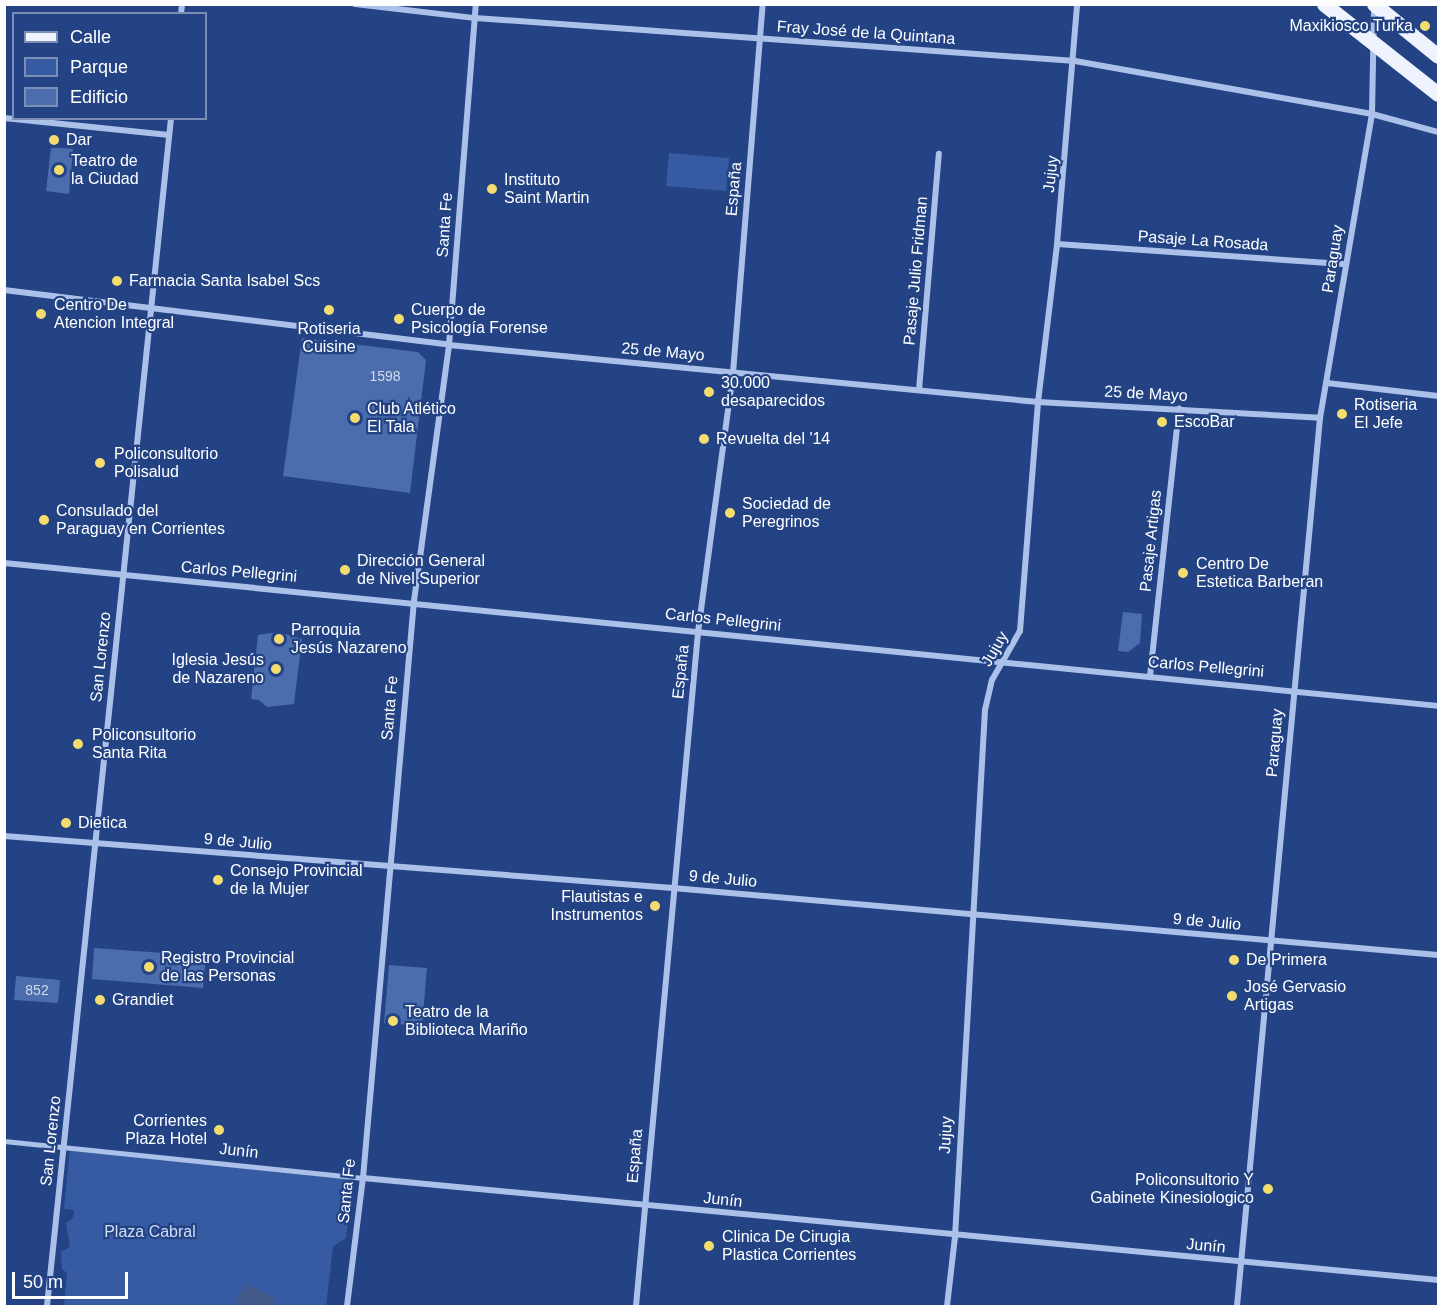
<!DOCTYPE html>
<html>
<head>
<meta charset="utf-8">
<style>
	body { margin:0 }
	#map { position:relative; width:1443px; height:1311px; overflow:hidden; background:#234385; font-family:Arial,sans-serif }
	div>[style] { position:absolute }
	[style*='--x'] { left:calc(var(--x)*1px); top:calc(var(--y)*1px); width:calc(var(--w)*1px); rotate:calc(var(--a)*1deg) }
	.green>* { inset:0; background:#375ba2 }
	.water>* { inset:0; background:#425889 }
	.building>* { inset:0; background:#4b6cad }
	.pedestrian>* { height:5px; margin:-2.5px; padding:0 2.5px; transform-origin:2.5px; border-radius:2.5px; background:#acc1e9 }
	.minor>* { height:6px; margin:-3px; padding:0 3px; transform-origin:3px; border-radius:3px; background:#acc1e9 }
	.primary>* { height:15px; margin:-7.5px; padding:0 7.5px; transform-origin:7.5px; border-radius:7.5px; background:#eff3fe }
	.dots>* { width:16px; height:16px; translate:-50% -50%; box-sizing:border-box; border:3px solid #234385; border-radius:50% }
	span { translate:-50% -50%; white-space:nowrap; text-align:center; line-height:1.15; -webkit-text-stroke:4.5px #234385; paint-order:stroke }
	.number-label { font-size:14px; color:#d2daea }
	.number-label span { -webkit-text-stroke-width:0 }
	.poi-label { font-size:16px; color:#fff }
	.right { translate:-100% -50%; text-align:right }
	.left { translate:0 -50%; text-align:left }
	.street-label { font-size:16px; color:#fff }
	.park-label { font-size:16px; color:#d0ddf7 }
	.frame { position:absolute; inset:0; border:6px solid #fff; pointer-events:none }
	.legend { position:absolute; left:12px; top:12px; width:195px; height:108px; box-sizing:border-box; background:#234385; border:2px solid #7b8eb6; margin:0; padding:8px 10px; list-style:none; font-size:18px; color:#fff }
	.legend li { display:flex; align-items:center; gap:12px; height:30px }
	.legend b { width:30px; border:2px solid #7b8eb6 }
	.scale { position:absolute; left:12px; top:1272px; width:116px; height:27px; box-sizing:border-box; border:3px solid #fff; border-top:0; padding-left:8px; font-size:18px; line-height:21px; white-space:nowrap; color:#fff; -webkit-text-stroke:4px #234385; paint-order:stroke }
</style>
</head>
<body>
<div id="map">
	<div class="green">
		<i style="clip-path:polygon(669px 153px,729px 158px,726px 191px,666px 186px)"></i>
		<i style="clip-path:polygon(70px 1148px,353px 1178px,346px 1238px,333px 1246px,326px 1306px,64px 1306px,67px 1273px,62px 1269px,61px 1252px,70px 1247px,66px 1223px,73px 1218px,74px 1210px,64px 1209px)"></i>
	</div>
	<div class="water">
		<i style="clip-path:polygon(248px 1284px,277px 1299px,270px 1306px,244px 1306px,235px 1299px)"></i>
	</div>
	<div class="building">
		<i style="clip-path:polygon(51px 147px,73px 149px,69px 194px,46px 191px)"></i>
		<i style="clip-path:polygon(302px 338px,418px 352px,426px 360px,410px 493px,283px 476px)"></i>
		<i style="clip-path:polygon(1123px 612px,1142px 614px,1140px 643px,1128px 652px,1118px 651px)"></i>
		<i style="clip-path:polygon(279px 632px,302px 639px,294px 704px,267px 707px,259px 700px,251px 699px,258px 635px)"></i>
		<i style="clip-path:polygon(94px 948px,206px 956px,203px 988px,92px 979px)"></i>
		<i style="clip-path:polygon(389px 965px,427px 968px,422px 1026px,384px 1023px)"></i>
		<i style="clip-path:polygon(16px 976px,60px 980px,58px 1003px,14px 1000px)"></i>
	</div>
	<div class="pedestrian">
		<i style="--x:4;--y:1141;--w:361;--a:5.9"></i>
	</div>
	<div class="minor">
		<i style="--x:355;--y:4;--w:121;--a:6.7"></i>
		<i style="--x:475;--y:18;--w:602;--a:4.1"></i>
		<i style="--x:1075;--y:61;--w:302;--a:10.1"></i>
		<i style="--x:1372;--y:114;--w:68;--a:15.3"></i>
		<i style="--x:181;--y:14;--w:10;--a:-84"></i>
		<i style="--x:4;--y:118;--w:166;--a:5.9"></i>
		<i style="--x:1057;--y:244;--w:290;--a:4"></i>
		<i style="--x:4;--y:290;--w:448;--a:7"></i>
		<i style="--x:449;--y:345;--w:592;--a:5.53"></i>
		<i style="--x:1038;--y:402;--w:282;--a:3.2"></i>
		<i style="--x:1327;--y:383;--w:112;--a:6.7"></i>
		<i style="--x:919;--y:390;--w:237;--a:-85.2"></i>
		<i style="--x:4;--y:563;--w:1441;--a:5.69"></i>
		<i style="--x:1150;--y:676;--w:269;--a:-83.8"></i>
		<i style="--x:4;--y:836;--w:671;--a:4.44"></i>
		<i style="--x:673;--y:888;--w:768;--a:5.01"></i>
		<i style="--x:363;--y:1178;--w:1080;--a:5.42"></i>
		<i style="--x:47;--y:1306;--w:1194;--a:-84.04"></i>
		<i style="--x:347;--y:1306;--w:129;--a:-82.9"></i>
		<i style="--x:363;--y:1178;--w:579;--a:-84.95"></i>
		<i style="--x:414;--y:601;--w:258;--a:-82.2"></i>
		<i style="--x:449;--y:345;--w:342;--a:-85.5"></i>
		<i style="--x:636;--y:1306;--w:677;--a:-84.74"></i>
		<i style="--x:698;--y:632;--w:261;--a:-82.3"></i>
		<i style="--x:733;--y:373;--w:370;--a:-85.4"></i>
		<i style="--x:947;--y:1306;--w:69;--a:-83.4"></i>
		<i style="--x:955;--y:1237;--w:528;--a:-86.74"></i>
		<i style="--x:985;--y:710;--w:31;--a:-77"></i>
		<i style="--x:992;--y:680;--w:56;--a:-60.3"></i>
		<i style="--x:1020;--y:631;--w:230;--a:-85.5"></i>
		<i style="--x:1038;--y:402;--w:159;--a:-83.1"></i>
		<i style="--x:1057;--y:244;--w:241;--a:-85.2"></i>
		<i style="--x:1237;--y:1306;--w:892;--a:-84.66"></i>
		<i style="--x:1320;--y:418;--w:308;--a:-80.3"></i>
		<i style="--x:1372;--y:114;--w:107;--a:-88.9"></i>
	</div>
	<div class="primary">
		<i style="--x:1324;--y:4;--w:145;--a:38.3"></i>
		<i style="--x:1374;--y:4;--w:82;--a:39.1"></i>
	</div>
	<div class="dots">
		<i style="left:1425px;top:26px;background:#f4dc6f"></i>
		<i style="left:54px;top:140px;background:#f4dc6f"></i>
		<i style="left:59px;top:170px;background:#f4dc6f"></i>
		<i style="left:492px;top:189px;background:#f4dc6f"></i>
		<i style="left:117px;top:281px;background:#f4dc6f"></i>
		<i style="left:329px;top:310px;background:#f4dc6f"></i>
		<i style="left:41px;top:314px;background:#f4dc6f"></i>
		<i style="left:399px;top:319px;background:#f4dc6f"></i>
		<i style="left:709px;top:392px;background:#f4dc6f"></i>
		<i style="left:1342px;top:414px;background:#f4dc6f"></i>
		<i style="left:355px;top:418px;background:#f4dc6f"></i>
		<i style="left:1162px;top:422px;background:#f4dc6f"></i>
		<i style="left:704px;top:439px;background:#f4dc6f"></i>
		<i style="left:100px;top:463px;background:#f4dc6f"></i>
		<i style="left:730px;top:513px;background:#f4dc6f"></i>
		<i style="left:44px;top:520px;background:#f4dc6f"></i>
		<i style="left:345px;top:570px;background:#f4dc6f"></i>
		<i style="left:1183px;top:573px;background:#f4dc6f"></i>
		<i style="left:279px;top:639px;background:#f4dc6f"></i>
		<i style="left:276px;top:669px;background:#f4dc6f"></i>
		<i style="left:78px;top:744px;background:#f4dc6f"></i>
		<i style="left:66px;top:823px;background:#f4dc6f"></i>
		<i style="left:218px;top:880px;background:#f4dc6f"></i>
		<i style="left:655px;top:906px;background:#f4dc6f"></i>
		<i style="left:1234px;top:960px;background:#f4dc6f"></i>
		<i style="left:149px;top:967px;background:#f4dc6f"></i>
		<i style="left:1232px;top:996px;background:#f4dc6f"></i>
		<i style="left:100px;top:1000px;background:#f4dc6f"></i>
		<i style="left:393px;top:1021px;background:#f4dc6f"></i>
		<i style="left:219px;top:1130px;background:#f4dc6f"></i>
		<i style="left:1268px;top:1189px;background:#f4dc6f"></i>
		<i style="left:709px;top:1246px;background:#f4dc6f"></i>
	</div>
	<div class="number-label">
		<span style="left:385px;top:376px">1598</span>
		<span style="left:37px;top:990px">852</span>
	</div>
	<div class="poi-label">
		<span class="right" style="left:1413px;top:26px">Maxikiosco Turka</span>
		<span class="left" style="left:66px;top:140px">Dar</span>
		<span class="left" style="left:71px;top:170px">Teatro de<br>la Ciudad</span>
		<span class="left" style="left:504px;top:189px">Instituto<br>Saint Martin</span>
		<span class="left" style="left:129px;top:281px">Farmacia Santa Isabel Scs</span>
		<span class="left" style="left:54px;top:314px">Centro De<br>Atencion Integral</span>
		<span class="left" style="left:411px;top:319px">Cuerpo de<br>Psicología Forense</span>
		<span style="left:329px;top:338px">Rotiseria<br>Cuisine</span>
		<span class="left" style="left:721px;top:392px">30.000<br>desaparecidos</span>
		<span class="left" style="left:1354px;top:414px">Rotiseria<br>El Jefe</span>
		<span class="left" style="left:367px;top:418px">Club Atlético<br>El Tala</span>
		<span class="left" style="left:1174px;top:422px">EscoBar</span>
		<span class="left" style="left:716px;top:439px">Revuelta del '14</span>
		<span class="left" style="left:114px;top:463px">Policonsultorio<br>Polisalud</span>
		<span class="left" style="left:742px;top:513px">Sociedad de<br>Peregrinos</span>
		<span class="left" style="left:56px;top:520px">Consulado del<br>Paraguay en Corrientes</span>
		<span class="left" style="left:357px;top:570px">Dirección General<br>de Nivel Superior</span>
		<span class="left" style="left:1196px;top:573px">Centro De<br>Estetica Barberan</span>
		<span class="left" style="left:291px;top:639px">Parroquia<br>Jesús Nazareno</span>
		<span class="right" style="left:264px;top:669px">Iglesia Jesús<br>de Nazareno</span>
		<span class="left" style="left:92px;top:744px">Policonsultorio<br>Santa Rita</span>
		<span class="left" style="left:78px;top:823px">Dietica</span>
		<span class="left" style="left:230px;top:880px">Consejo Provincial<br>de la Mujer</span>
		<span class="right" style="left:643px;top:906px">Flautistas e<br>Instrumentos</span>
		<span class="left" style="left:161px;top:967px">Registro Provincial<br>de las Personas</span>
		<span class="left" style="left:1246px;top:960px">De Primera</span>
		<span class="left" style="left:1244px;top:996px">José Gervasio<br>Artigas</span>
		<span class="left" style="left:112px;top:1000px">Grandiet</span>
		<span class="left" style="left:405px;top:1021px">Teatro de la<br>Biblioteca Mariño</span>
		<span class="right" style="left:207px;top:1130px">Corrientes<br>Plaza Hotel</span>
		<span class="right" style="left:1254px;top:1189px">Policonsultorio Y<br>Gabinete Kinesiologico</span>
		<span class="left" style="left:722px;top:1246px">Clinica De Cirugia<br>Plastica Corrientes</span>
	</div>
	<div class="street-label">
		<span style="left:866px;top:33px;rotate:4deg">Fray José de la Quintana</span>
		<span style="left:1051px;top:174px;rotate:-84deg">Jujuy</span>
		<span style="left:734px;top:189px;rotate:-85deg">España</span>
		<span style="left:445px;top:225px;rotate:-86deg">Santa Fe</span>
		<span style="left:1203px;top:241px;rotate:4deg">Pasaje La Rosada</span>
		<span style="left:1333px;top:259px;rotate:-81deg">Paraguay</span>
		<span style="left:916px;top:271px;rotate:-85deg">Pasaje Julio Fridman</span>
		<span style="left:663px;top:352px;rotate:5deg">25 de Mayo</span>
		<span style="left:1146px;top:394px;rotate:3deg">25 de Mayo</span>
		<span style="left:1151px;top:541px;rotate:-84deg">Pasaje Artigas</span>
		<span style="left:239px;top:572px;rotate:5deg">Carlos Pellegrini</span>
		<span style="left:723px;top:620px;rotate:6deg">Carlos Pellegrini</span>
		<span style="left:995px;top:649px;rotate:-60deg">Jujuy</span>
		<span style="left:101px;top:657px;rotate:-84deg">San Lorenzo</span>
		<span style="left:1206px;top:667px;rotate:5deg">Carlos Pellegrini</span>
		<span style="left:681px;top:672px;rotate:-84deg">España</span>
		<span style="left:390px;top:708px;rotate:-85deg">Santa Fe</span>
		<span style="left:1275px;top:743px;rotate:-85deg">Paraguay</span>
		<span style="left:238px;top:842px;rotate:5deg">9 de Julio</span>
		<span style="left:723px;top:879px;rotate:5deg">9 de Julio</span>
		<span style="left:1207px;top:922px;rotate:5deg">9 de Julio</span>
		<span style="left:946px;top:1135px;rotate:-87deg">Jujuy</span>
		<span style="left:51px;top:1141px;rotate:-84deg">San Lorenzo</span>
		<span style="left:239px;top:1151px;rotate:6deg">Junín</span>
		<span style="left:635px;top:1156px;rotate:-85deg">España</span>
		<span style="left:347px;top:1191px;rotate:-84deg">Santa Fe</span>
		<span style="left:723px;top:1200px;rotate:6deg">Junín</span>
		<span style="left:1206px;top:1246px;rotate:5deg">Junín</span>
	</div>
	<div class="park-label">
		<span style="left:150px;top:1232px">Plaza Cabral</span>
	</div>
	<div class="frame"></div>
	<ul class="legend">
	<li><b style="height:8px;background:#eff3fe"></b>Calle</li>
	<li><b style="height:16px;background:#375ba2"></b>Parque</li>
	<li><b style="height:16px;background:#4b6cad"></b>Edificio</li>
	</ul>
	<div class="scale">50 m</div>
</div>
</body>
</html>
